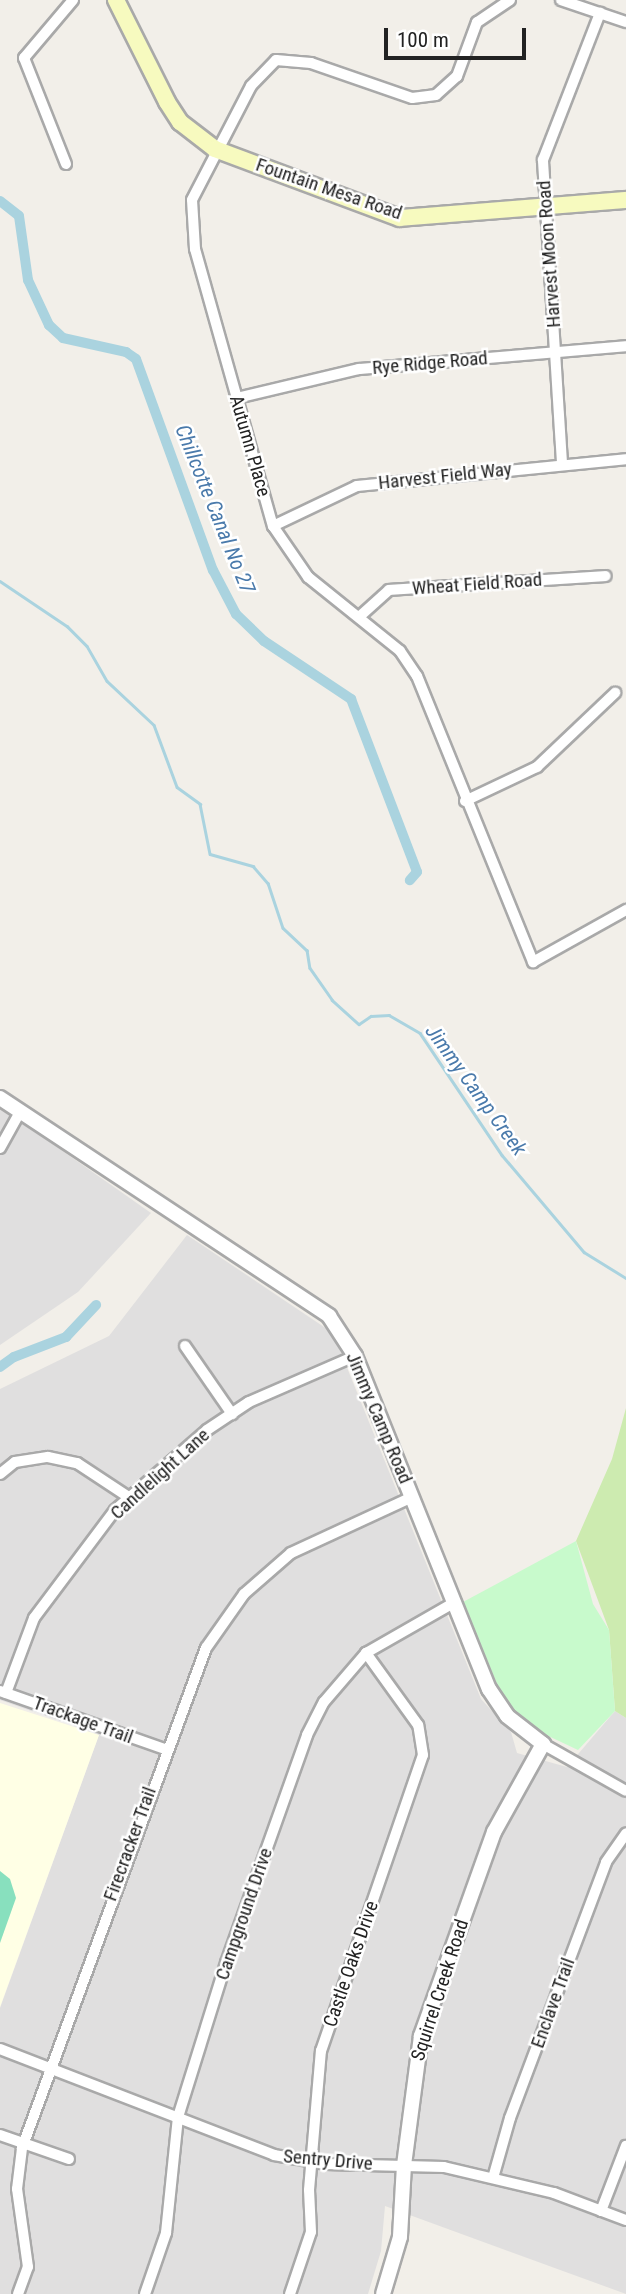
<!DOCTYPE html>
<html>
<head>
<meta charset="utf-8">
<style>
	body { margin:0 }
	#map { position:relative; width:626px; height:2294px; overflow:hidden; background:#f2efe9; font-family:"Roboto Condensed",sans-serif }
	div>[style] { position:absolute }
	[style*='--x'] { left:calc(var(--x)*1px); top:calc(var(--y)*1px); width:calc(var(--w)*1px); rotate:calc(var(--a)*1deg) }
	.residential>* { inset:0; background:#e0dfdf }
	.education>* { inset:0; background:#ffffe5 }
	.grass>* { inset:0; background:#cdebb0 }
	.park>* { inset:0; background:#c8facc }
	.pitch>* { inset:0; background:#88e0be }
	.stream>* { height:2.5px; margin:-1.25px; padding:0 1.25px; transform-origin:1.25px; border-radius:1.25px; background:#aad3df }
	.canal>* { height:10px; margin:-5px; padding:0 5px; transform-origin:5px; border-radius:5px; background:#aad3df }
	.roads { filter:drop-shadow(2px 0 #a9a9a9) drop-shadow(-2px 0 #a9a9a9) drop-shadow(0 2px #a9a9a9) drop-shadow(0 -2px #a9a9a9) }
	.minor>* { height:10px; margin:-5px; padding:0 5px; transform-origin:5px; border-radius:5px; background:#fff }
	.tertiary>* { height:14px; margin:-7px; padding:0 7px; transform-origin:7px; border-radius:7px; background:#fff }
	.secondary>* { height:16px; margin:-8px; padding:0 8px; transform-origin:8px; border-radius:8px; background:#f7fabf }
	span { translate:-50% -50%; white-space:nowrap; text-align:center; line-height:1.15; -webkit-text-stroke:5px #fff; paint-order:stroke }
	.street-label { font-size:19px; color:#222 }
	.water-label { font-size:21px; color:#4a7aab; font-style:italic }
	.scale { position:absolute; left:384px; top:28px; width:142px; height:32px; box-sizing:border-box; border:4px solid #222; border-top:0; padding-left:9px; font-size:21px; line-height:24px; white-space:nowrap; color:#222; -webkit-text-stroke:5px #fff; paint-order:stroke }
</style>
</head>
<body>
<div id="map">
	<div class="residential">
		<i style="clip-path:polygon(0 1107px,151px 1213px,78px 1292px,0 1345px)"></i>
		<i style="clip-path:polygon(187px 1235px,333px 1333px,481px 1699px,511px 1732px,517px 1753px,567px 1767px,615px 1711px,626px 1718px,626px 2294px,385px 2206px,381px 2251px,368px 2294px,0 2294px,0 2008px,99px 1735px,0 1700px,0 1389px,109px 1336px)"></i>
	</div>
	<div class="education">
		<i style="clip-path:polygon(0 1703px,99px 1735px,0 2007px)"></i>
	</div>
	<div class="grass">
		<i style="clip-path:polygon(626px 1408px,626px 1718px,615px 1711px,609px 1630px,576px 1541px,612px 1459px)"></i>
	</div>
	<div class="park">
		<i style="clip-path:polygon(576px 1541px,593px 1604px,609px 1630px,615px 1711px,578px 1750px,542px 1733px,516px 1713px,500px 1691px,463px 1602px)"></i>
	</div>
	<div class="pitch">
		<i style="clip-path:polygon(0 1871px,10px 1879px,16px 1898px,0 1943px)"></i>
	</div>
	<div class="stream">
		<i style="--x:0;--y:581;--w:81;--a:33.9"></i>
		<i style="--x:67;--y:626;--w:28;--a:45"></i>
		<i style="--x:87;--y:646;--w:40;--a:60.3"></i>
		<i style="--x:107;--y:681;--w:64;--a:43.1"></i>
		<i style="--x:154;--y:725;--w:66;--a:69.6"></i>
		<i style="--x:177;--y:787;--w:29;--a:36"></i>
		<i style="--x:200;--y:804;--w:51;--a:78.7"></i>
		<i style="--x:210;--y:854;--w:45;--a:15.6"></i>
		<i style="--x:253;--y:866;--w:23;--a:49"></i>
		<i style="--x:268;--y:883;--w:47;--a:71.6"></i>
		<i style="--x:283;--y:928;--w:33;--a:43"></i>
		<i style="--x:307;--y:950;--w:18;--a:81"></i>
		<i style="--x:310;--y:968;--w:39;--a:55"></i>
		<i style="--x:332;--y:1000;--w:36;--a:42"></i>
		<i style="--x:359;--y:1024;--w:14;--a:-34"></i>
		<i style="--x:371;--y:1016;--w:18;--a:-3"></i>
		<i style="--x:389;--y:1015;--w:36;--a:30"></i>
		<i style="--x:420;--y:1033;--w:147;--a:56.1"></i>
		<i style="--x:502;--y:1155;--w:127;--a:49.8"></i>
		<i style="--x:584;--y:1252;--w:49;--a:31.8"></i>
	</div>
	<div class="canal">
		<i style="--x:0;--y:201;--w:24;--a:38"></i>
		<i style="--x:19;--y:216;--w:65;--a:82"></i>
		<i style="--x:28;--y:280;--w:50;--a:65"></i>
		<i style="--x:49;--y:325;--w:19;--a:43"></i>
		<i style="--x:63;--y:338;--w:65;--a:12.5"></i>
		<i style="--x:126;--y:352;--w:12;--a:35"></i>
		<i style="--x:136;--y:359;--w:225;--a:70"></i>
		<i style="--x:213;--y:570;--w:50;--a:62.4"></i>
		<i style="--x:236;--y:614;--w:39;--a:44"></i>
		<i style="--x:264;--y:641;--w:105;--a:33.7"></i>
		<i style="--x:351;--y:699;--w:185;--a:69.1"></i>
		<i style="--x:417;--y:872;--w:11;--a:131"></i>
		<i style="--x:0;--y:1367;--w:17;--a:-36"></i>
		<i style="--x:14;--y:1357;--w:56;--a:-21"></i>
		<i style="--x:66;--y:1337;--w:44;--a:-46.8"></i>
	</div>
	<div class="roads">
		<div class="minor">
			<i style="--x:510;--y:0;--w:40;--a:146"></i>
			<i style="--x:477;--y:22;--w:58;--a:110.3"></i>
			<i style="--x:457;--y:76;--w:28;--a:138"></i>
			<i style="--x:436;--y:95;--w:24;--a:173"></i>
			<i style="--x:412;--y:98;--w:107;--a:-160.9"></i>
			<i style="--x:311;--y:63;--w:35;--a:-175"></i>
			<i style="--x:276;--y:60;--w:36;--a:134"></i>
			<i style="--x:251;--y:86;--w:128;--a:117.4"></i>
			<i style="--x:192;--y:200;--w:49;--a:86.5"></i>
			<i style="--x:195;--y:249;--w:288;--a:74.3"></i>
			<i style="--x:273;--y:526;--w:62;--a:55.5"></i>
			<i style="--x:308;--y:577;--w:118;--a:38.8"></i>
			<i style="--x:400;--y:651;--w:30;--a:56"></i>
			<i style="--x:417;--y:676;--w:309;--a:67.9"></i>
			<i style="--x:533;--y:962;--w:107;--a:-29.2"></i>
			<i style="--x:561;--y:0;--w:69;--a:18.7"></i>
			<i style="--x:66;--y:164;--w:114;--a:-111.6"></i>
			<i style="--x:24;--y:58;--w:76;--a:-49.8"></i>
			<i style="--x:237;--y:398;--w:125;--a:-13.4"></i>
			<i style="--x:359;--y:369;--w:268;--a:-4.9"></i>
			<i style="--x:562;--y:463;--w:304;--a:-93.6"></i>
			<i style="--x:543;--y:160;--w:158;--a:-68.8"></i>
			<i style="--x:273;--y:526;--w:93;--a:-25.5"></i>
			<i style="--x:357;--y:486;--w:270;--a:-5.7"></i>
			<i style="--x:359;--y:617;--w:40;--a:-42"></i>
			<i style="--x:389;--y:590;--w:217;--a:-3.7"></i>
			<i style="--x:465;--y:801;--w:80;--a:-25.3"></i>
			<i style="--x:537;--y:767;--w:108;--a:-43.5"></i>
			<i style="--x:0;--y:1148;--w:41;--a:-60.9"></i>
			<i style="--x:185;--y:1346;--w:83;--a:55.3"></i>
			<i style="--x:0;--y:1474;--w:19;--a:-39"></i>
			<i style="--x:15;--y:1462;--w:33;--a:-9"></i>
			<i style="--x:48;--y:1457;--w:30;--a:12"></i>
			<i style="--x:77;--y:1463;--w:64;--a:33.4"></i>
			<i style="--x:0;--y:1691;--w:175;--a:19.4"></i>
			<i style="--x:6;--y:1693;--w:80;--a:-69.5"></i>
			<i style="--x:34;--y:1618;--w:135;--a:-53.1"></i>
			<i style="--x:115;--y:1510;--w:122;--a:-41"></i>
			<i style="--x:207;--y:1430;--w:50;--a:-33.7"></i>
			<i style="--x:249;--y:1402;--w:116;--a:-23.5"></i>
			<i style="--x:543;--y:1744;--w:95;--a:29.5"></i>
			<i style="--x:0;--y:2049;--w:294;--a:21.1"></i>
			<i style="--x:274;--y:2155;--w:53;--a:9.8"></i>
			<i style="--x:326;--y:2164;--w:118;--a:1.5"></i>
			<i style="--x:444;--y:2167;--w:113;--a:13.3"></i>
			<i style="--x:554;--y:2193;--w:77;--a:20.6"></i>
			<i style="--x:0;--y:2135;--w:73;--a:19.2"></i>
			<i style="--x:493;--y:2178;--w:62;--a:-74.2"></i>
			<i style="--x:510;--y:2118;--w:273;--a:-69.4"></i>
			<i style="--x:606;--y:1862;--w:35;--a:-55"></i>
			<i style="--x:601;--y:2211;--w:70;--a:-69"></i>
			<i style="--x:18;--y:2294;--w:29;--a:-70"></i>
			<i style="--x:28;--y:2267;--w:79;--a:-98"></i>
			<i style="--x:17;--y:2189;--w:41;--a:-83"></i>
			<i style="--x:22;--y:2148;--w:533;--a:-69.8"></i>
			<i style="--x:206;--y:1648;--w:66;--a:-54.9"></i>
			<i style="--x:244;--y:1594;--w:62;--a:-41.1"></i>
			<i style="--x:291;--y:1553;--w:133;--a:-24.8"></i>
			<i style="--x:145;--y:2294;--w:65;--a:-71"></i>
			<i style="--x:166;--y:2233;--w:117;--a:-84.1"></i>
			<i style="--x:178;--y:2117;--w:161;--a:-72.7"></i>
			<i style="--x:226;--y:1963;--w:242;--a:-70.4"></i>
			<i style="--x:307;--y:1735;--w:37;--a:-63"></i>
			<i style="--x:324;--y:1702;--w:65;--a:-49.4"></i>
			<i style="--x:366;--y:1653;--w:103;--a:-29.8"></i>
			<i style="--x:290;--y:2294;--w:65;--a:-71.3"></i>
			<i style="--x:311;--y:2232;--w:42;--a:-92.7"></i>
			<i style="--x:309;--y:2190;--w:140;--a:-85.1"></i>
			<i style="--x:321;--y:2051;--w:313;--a:-71"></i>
			<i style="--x:423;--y:1755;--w:30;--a:-99"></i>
			<i style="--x:418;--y:1725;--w:89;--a:-125.8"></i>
		</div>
		<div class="tertiary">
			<i style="--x:0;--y:1098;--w:395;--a:33.5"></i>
			<i style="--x:329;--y:1316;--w:48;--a:57"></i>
			<i style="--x:355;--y:1356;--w:359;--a:68.1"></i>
			<i style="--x:489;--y:1689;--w:32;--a:56"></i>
			<i style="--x:507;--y:1716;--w:46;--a:37.9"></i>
			<i style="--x:543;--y:1744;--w:101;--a:119.1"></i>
			<i style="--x:494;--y:1832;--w:217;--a:109.7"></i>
			<i style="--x:421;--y:2036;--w:130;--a:97.5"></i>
			<i style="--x:404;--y:2165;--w:72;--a:93.2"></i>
			<i style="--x:400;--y:2237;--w:59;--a:106.6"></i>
		</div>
		<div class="secondary">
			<i style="--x:116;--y:0;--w:114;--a:63.4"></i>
			<i style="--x:167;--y:102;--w:24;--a:57"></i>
			<i style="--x:180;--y:122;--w:44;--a:37.6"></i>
			<i style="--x:215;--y:149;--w:197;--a:20.5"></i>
			<i style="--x:400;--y:218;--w:227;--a:-4.6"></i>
		</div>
	</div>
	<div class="street-label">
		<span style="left:329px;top:189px;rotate:19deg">Fountain Mesa Road</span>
		<span style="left:549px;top:254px;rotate:-94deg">Harvest Moon Road</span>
		<span style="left:430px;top:363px;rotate:-5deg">Rye Ridge Road</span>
		<span style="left:250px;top:446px;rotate:74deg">Autumn Place</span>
		<span style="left:445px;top:476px;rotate:-6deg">Harvest Field Way</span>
		<span style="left:477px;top:584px;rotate:-4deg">Wheat Field Road</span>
		<span style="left:379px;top:1418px;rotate:67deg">Jimmy Camp Road</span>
		<span style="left:160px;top:1474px;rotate:-42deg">Candlelight Lane</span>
		<span style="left:83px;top:1720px;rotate:20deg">Trackage Trail</span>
		<span style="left:130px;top:1844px;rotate:-70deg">Firecracker Trail</span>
		<span style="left:244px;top:1914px;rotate:-71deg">Campground Drive</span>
		<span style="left:351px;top:1964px;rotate:-71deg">Castle Oaks Drive</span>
		<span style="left:440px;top:1990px;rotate:-72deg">Squirrel Creek Road</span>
		<span style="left:553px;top:2003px;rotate:-70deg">Enclave Trail</span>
		<span style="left:328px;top:2160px;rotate:5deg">Sentry Drive</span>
	</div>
	<div class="water-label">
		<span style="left:215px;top:509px;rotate:68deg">Chillcotte Canal No 27</span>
		<span style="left:476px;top:1090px;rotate:54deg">Jimmy Camp Creek</span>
	</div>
	<div class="scale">100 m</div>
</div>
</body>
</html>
